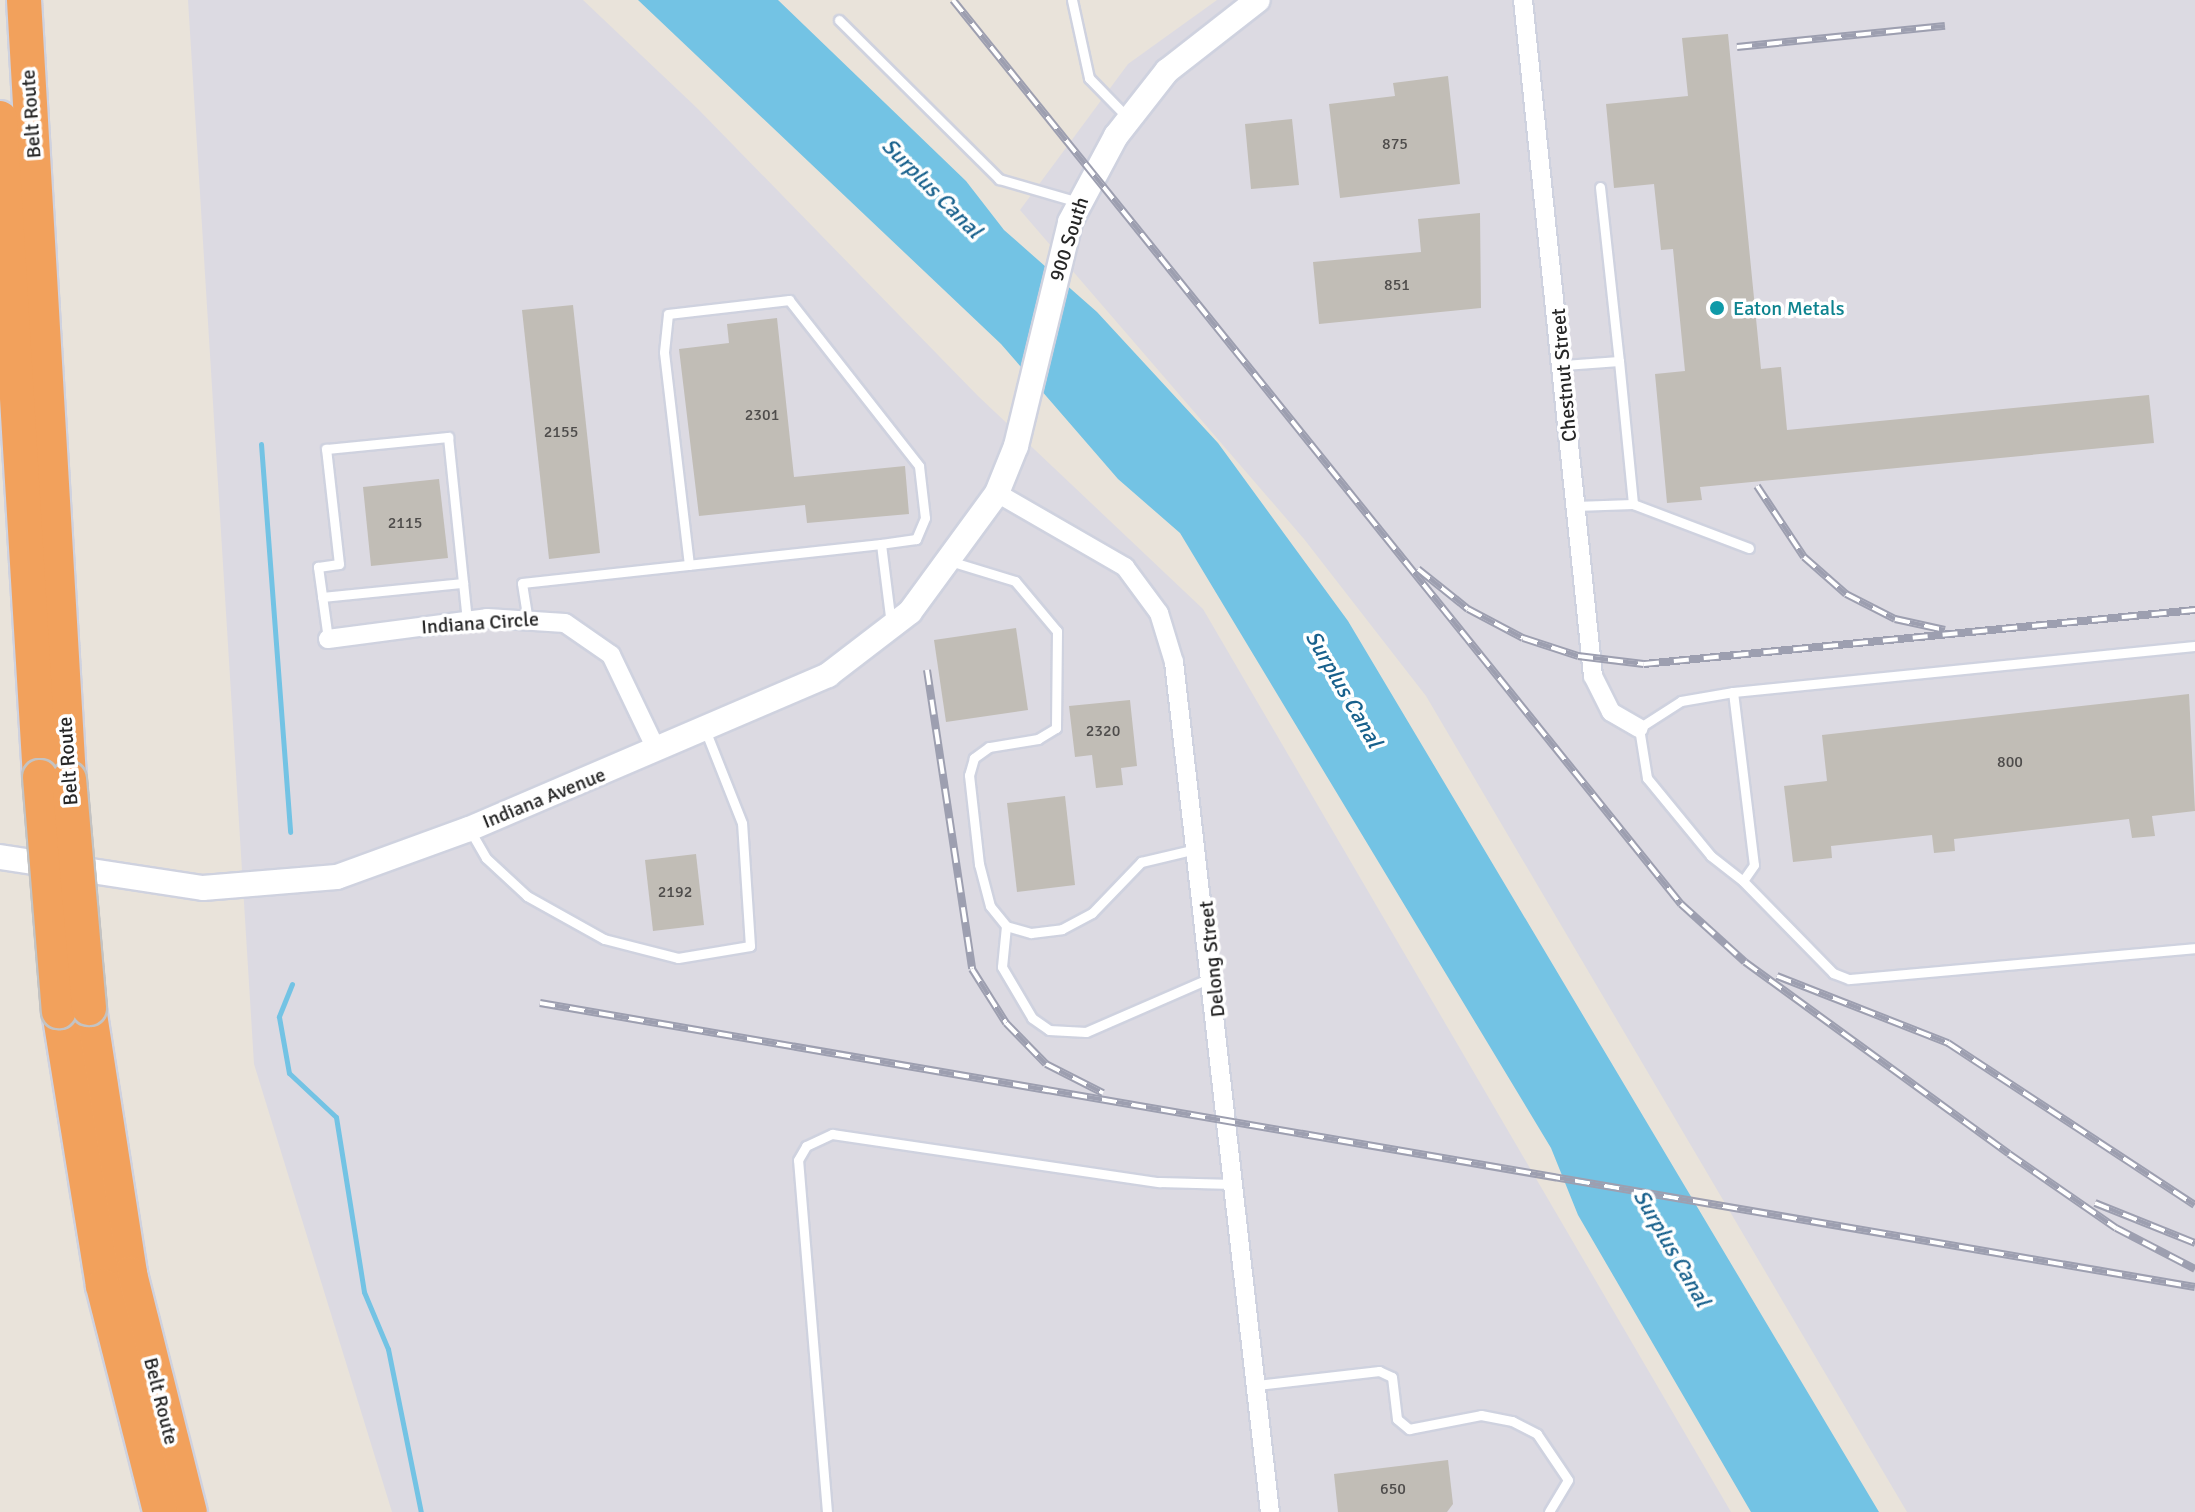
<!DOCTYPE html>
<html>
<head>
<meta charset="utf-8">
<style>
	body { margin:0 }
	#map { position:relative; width:2195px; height:1512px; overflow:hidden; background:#e9e3da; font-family:Signika,sans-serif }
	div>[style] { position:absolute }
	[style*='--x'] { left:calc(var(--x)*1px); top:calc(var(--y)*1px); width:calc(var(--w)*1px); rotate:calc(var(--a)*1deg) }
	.industrial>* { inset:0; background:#dcdae2 }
	.water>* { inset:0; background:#73c3e4 }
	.stream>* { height:5px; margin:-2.5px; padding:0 2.5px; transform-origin:2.5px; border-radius:2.5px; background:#73c3e4 }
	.building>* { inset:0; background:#c1bdb6 }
	.roads { filter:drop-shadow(2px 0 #cfd2df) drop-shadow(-2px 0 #cfd2df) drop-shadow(0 2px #cfd2df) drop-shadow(0 -2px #cfd2df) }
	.service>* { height:9px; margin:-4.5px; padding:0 4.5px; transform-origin:4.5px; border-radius:4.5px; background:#fff }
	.minor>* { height:18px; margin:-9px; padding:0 9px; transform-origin:9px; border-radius:9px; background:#fff }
	.tertiary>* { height:24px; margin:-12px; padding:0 12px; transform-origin:12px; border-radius:12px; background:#fff }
	.motorway>* { height:34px; margin:-17px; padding:0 17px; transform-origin:17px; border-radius:17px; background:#f2a15c }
	.rail>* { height:8px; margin-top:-4px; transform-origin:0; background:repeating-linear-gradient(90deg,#fff 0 15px,#9d9fb0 0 30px); box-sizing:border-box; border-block:2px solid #9d9fb0 }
	.bridges { filter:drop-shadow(2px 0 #c3c3c3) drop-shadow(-2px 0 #c3c3c3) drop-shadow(0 2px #c3c3c3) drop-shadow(0 -2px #c3c3c3) }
	.motorway-bridge>* { height:34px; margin:-17px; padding:0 17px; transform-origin:17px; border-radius:17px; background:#f2a15c }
	.dots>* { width:22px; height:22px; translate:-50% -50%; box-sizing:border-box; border:4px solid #fff; border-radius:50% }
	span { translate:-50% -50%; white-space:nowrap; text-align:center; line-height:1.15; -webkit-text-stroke:7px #fff; paint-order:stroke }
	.number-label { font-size:16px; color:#4e4c4b }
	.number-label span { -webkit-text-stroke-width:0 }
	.street-label { font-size:20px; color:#272727 }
	.culture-label { font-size:20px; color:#0d838f }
	.left { translate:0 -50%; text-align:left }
	.water-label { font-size:22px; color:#17608c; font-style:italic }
</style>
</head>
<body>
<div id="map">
	<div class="industrial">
		<i style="clip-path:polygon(188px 0,583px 0,698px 109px,978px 396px,1203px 609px,1731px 1512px,392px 1512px,254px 1064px)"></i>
		<i style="clip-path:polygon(1217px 0,2195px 0,2195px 1512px,1907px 1512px,1426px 696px,1304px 539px,1020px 210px,1128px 64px)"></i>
	</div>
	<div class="water">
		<i style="clip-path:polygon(638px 0,778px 0,966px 181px,1004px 230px,1097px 312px,1218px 443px,1348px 621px,1879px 1512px,1751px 1512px,1578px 1215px,1551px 1148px,1180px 533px,1118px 479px,1001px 344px)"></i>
	</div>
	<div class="stream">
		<i style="--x:261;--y:444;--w:389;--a:85.7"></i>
		<i style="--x:292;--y:984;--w:35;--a:112"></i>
		<i style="--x:279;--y:1017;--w:57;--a:79.9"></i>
		<i style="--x:289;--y:1073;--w:64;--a:43.1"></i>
		<i style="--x:336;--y:1117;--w:177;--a:80.9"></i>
		<i style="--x:364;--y:1292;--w:62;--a:67.2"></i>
		<i style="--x:388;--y:1349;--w:166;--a:78.6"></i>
	</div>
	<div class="building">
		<i style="clip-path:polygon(1728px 34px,1761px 369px,1781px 367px,1787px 430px,2149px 395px,2154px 443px,1700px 487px,1702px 500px,1667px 503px,1655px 374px,1685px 371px,1673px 249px,1661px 250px,1654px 184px,1614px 188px,1606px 104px,1688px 96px,1682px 38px)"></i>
		<i style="clip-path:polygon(1448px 76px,1460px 184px,1340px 198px,1329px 104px,1395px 96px,1393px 83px)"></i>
		<i style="clip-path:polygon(1292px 119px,1299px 185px,1251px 189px,1245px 124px)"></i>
		<i style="clip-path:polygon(1480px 213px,1481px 308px,1319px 324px,1313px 262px,1421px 252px,1418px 219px)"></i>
		<i style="clip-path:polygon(573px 305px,600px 553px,549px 559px,522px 310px)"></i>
		<i style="clip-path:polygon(777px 318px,794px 477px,905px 466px,909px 514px,807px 523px,805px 505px,699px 516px,679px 349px,729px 343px,727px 324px)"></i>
		<i style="clip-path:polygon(439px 479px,448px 558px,371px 566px,363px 487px)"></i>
		<i style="clip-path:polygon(1016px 628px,1028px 710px,946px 722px,934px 640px)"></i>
		<i style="clip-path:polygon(2189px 694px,2195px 811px,2152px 816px,2155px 836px,2132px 838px,2129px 819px,1954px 839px,1955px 851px,1934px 853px,1932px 835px,1831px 846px,1832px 858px,1793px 862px,1784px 786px,1827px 781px,1822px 735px)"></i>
		<i style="clip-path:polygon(1130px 700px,1137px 766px,1121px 768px,1123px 785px,1096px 788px,1092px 755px,1075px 757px,1069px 706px)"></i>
		<i style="clip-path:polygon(1065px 796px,1075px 885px,1017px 892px,1007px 803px)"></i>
		<i style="clip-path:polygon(696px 854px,704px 925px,653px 931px,645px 860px)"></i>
		<i style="clip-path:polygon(1448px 1460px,1453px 1504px,1447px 1512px,1338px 1512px,1334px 1474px)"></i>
	</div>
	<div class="roads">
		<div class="service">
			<i style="--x:1072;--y:0;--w:80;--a:77.7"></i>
			<i style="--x:1089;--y:78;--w:56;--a:45.7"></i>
			<i style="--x:839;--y:20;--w:226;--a:44.8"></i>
			<i style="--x:999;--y:179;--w:82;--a:16.2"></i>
			<i style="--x:1600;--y:187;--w:175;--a:83.8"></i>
			<i style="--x:1564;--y:365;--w:55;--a:-4.2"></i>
			<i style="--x:1619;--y:361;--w:144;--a:84.4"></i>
			<i style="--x:1633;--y:504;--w:124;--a:20.8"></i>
			<i style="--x:1575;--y:506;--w:58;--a:-2"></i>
			<i style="--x:953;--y:562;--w:65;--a:17"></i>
			<i style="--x:1015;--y:581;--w:65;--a:50"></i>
			<i style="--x:1057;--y:631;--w:97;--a:90.6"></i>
			<i style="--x:1056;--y:728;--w:21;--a:149"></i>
			<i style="--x:1038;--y:739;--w:50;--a:170.7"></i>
			<i style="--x:989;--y:747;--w:19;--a:144"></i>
			<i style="--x:974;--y:758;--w:18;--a:106"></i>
			<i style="--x:969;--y:775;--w:90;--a:83.6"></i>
			<i style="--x:979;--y:864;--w:43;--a:75.3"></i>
			<i style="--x:990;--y:906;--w:26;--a:51"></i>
			<i style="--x:1006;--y:926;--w:26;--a:16"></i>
			<i style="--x:1031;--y:933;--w:31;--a:-7"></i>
			<i style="--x:1062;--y:929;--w:34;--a:-28"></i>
			<i style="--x:1092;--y:913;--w:71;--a:-46.1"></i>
			<i style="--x:1141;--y:862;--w:57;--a:-13.3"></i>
			<i style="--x:689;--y:565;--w:214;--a:-96.7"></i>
			<i style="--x:664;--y:352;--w:38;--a:-84"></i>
			<i style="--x:668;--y:314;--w:122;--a:-6.6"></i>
			<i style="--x:789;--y:300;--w:211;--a:51.9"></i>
			<i style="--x:919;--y:466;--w:52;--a:83.4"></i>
			<i style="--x:925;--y:518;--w:23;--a:113"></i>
			<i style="--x:916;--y:539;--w:35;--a:172"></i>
			<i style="--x:322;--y:597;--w:142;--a:-5.7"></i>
			<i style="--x:527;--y:615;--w:32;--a:-99"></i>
			<i style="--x:522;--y:583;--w:361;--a:-6.2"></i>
			<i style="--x:881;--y:544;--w:81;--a:82.9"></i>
			<i style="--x:328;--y:639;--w:73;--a:-97.9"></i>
			<i style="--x:318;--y:567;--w:21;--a:-8"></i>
			<i style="--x:339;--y:564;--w:116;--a:-96.4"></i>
			<i style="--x:326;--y:449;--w:123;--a:-5.6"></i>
			<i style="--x:448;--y:437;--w:185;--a:84.1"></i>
			<i style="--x:1733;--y:692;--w:174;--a:83.1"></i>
			<i style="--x:1754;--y:865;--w:19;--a:125"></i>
			<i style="--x:1743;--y:881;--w:41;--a:-142"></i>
			<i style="--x:1711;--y:856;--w:101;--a:-129.4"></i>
			<i style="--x:1647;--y:778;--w:51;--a:-99.1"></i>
			<i style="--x:1639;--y:728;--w:50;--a:-32.7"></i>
			<i style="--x:1681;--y:701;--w:53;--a:-9.8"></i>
			<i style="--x:1733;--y:692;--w:464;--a:-5.7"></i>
			<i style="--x:471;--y:832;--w:30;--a:60"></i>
			<i style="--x:486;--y:858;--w:56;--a:42.8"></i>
			<i style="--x:527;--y:896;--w:88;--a:29.2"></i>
			<i style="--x:604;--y:939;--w:76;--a:14.4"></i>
			<i style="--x:678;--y:958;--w:73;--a:-9.5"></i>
			<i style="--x:750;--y:946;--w:123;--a:-93.7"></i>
			<i style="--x:742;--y:823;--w:98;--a:-111.6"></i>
			<i style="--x:1743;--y:881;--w:129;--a:45.6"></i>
			<i style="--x:1833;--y:973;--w:17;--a:21"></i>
			<i style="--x:1849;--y:979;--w:347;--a:-5.1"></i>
			<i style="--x:1006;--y:926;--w:41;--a:95.6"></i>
			<i style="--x:1002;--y:967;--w:59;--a:59.5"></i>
			<i style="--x:1032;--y:1018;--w:21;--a:35"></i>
			<i style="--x:1049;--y:1030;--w:37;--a:3"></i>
			<i style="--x:1086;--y:1032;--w:135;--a:-23.5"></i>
			<i style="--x:1257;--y:1385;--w:123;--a:-6.5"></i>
			<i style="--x:1379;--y:1371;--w:14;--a:25"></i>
			<i style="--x:1392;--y:1377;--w:42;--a:83.2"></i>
			<i style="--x:1397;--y:1419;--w:16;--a:40"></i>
			<i style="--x:1409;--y:1429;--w:73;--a:-11"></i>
			<i style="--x:1481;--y:1415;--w:32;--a:11"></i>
			<i style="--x:1512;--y:1421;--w:28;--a:27"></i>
			<i style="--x:1537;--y:1434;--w:55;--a:56"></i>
			<i style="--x:1568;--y:1480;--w:37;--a:121"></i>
			<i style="--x:827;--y:1512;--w:353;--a:-94.7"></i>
			<i style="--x:798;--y:1160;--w:16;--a:-60"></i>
			<i style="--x:806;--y:1146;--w:29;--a:-25"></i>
			<i style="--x:832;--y:1134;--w:331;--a:8.4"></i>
			<i style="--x:1159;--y:1182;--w:74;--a:1.5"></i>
		</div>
		<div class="minor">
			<i style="--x:1523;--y:0;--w:680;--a:84.09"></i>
			<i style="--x:1593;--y:676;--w:40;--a:63.4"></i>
			<i style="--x:1611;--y:712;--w:32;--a:30"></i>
			<i style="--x:997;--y:493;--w:148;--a:30"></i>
			<i style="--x:1125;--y:567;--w:57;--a:53.5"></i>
			<i style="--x:1159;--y:613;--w:51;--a:73"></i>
			<i style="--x:1174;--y:662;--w:855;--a:83.56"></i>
			<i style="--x:328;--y:639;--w:160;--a:-7.5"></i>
			<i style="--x:487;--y:618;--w:78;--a:3.7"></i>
			<i style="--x:565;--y:623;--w:56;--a:34.8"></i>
			<i style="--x:611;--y:655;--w:106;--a:64.4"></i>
		</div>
		<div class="tertiary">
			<i style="--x:0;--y:857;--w:205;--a:8.7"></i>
			<i style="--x:203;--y:888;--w:134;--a:-4.7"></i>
			<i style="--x:337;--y:877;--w:140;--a:-20"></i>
			<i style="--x:469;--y:829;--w:391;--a:-23.2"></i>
			<i style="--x:828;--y:675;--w:103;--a:-37.5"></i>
			<i style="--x:910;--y:612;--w:147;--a:-53.8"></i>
			<i style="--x:997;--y:493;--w:51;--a:-68"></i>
			<i style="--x:1016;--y:446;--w:230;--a:-76.4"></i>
			<i style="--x:1070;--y:222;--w:98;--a:-61.9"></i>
			<i style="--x:1116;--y:136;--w:83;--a:-51.9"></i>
			<i style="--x:1167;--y:71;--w:115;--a:-38"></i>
		</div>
		<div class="motorway">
			<i style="--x:24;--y:0;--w:780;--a:86.69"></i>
			<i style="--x:0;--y:118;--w:660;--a:86.53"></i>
			<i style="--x:89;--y:1008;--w:269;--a:81.2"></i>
			<i style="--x:130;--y:1274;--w:245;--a:75.9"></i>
			<i style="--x:59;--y:1011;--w:278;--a:80.9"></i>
			<i style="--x:103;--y:1286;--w:233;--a:75.8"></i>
		</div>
	</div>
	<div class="rail">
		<i style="--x:953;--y:0;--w:1161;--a:51.16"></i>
		<i style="--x:1681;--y:904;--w:86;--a:42.2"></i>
		<i style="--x:1745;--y:962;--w:326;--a:36"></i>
		<i style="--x:2009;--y:1154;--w:130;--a:34.7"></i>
		<i style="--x:2116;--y:1228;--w:89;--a:27.4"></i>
		<i style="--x:1737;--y:47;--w:209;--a:-5.8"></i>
		<i style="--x:1757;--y:486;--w:85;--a:56.5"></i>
		<i style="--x:1804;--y:557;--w:56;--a:41.4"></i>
		<i style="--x:1846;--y:594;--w:55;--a:27"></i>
		<i style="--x:1895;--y:619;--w:51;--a:12.4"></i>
		<i style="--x:1418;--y:569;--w:64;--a:38.7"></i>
		<i style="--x:1468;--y:609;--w:62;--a:27.8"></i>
		<i style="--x:1523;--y:638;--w:58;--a:18.1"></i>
		<i style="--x:1578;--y:656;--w:66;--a:6.9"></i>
		<i style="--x:1644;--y:664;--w:554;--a:-5.6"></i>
		<i style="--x:927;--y:670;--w:302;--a:81.4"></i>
		<i style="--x:972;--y:969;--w:64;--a:57.8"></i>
		<i style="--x:1006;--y:1023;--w:57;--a:45.7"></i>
		<i style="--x:1046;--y:1064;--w:64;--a:27"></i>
		<i style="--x:1777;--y:976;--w:184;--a:21.4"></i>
		<i style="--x:1948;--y:1043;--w:295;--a:33.3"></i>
		<i style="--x:540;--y:1003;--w:1679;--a:9.74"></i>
		<i style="--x:2095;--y:1203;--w:108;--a:21.8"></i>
	</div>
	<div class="bridges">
		<div class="motorway-bridge">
			<i style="--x:40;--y:777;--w:235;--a:85.4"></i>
			<i style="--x:69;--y:779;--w:230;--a:85"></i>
		</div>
	</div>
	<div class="dots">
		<i style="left:1717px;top:308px;background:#0f9aa8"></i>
	</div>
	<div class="number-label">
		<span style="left:1395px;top:144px">875</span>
		<span style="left:1397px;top:285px">851</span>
		<span style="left:762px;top:415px">2301</span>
		<span style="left:561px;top:432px">2155</span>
		<span style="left:405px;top:523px">2115</span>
		<span style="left:1103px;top:731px">2320</span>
		<span style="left:2010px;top:762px">800</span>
		<span style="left:675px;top:892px">2192</span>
		<span style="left:1393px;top:1489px">650</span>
	</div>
	<div class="street-label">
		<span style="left:31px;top:114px;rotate:-94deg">Belt Route</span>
		<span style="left:1069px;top:239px;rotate:-72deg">900 South</span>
		<span style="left:1564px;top:375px;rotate:-95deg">Chestnut Street</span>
		<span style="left:480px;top:623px;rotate:-4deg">Indiana Circle</span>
		<span style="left:68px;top:761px;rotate:-94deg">Belt Route</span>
		<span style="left:544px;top:798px;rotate:-22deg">Indiana Avenue</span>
		<span style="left:1212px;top:959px;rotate:-96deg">Delong Street</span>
		<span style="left:161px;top:1401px;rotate:76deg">Belt Route</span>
	</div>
	<div class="culture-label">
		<span class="left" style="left:1733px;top:308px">Eaton Metals</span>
	</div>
	<div class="water-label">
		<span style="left:932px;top:188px;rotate:45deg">Surplus Canal</span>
		<span style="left:1344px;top:689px;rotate:60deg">Surplus Canal</span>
		<span style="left:1672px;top:1248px;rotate:60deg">Surplus Canal</span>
	</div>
</div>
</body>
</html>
